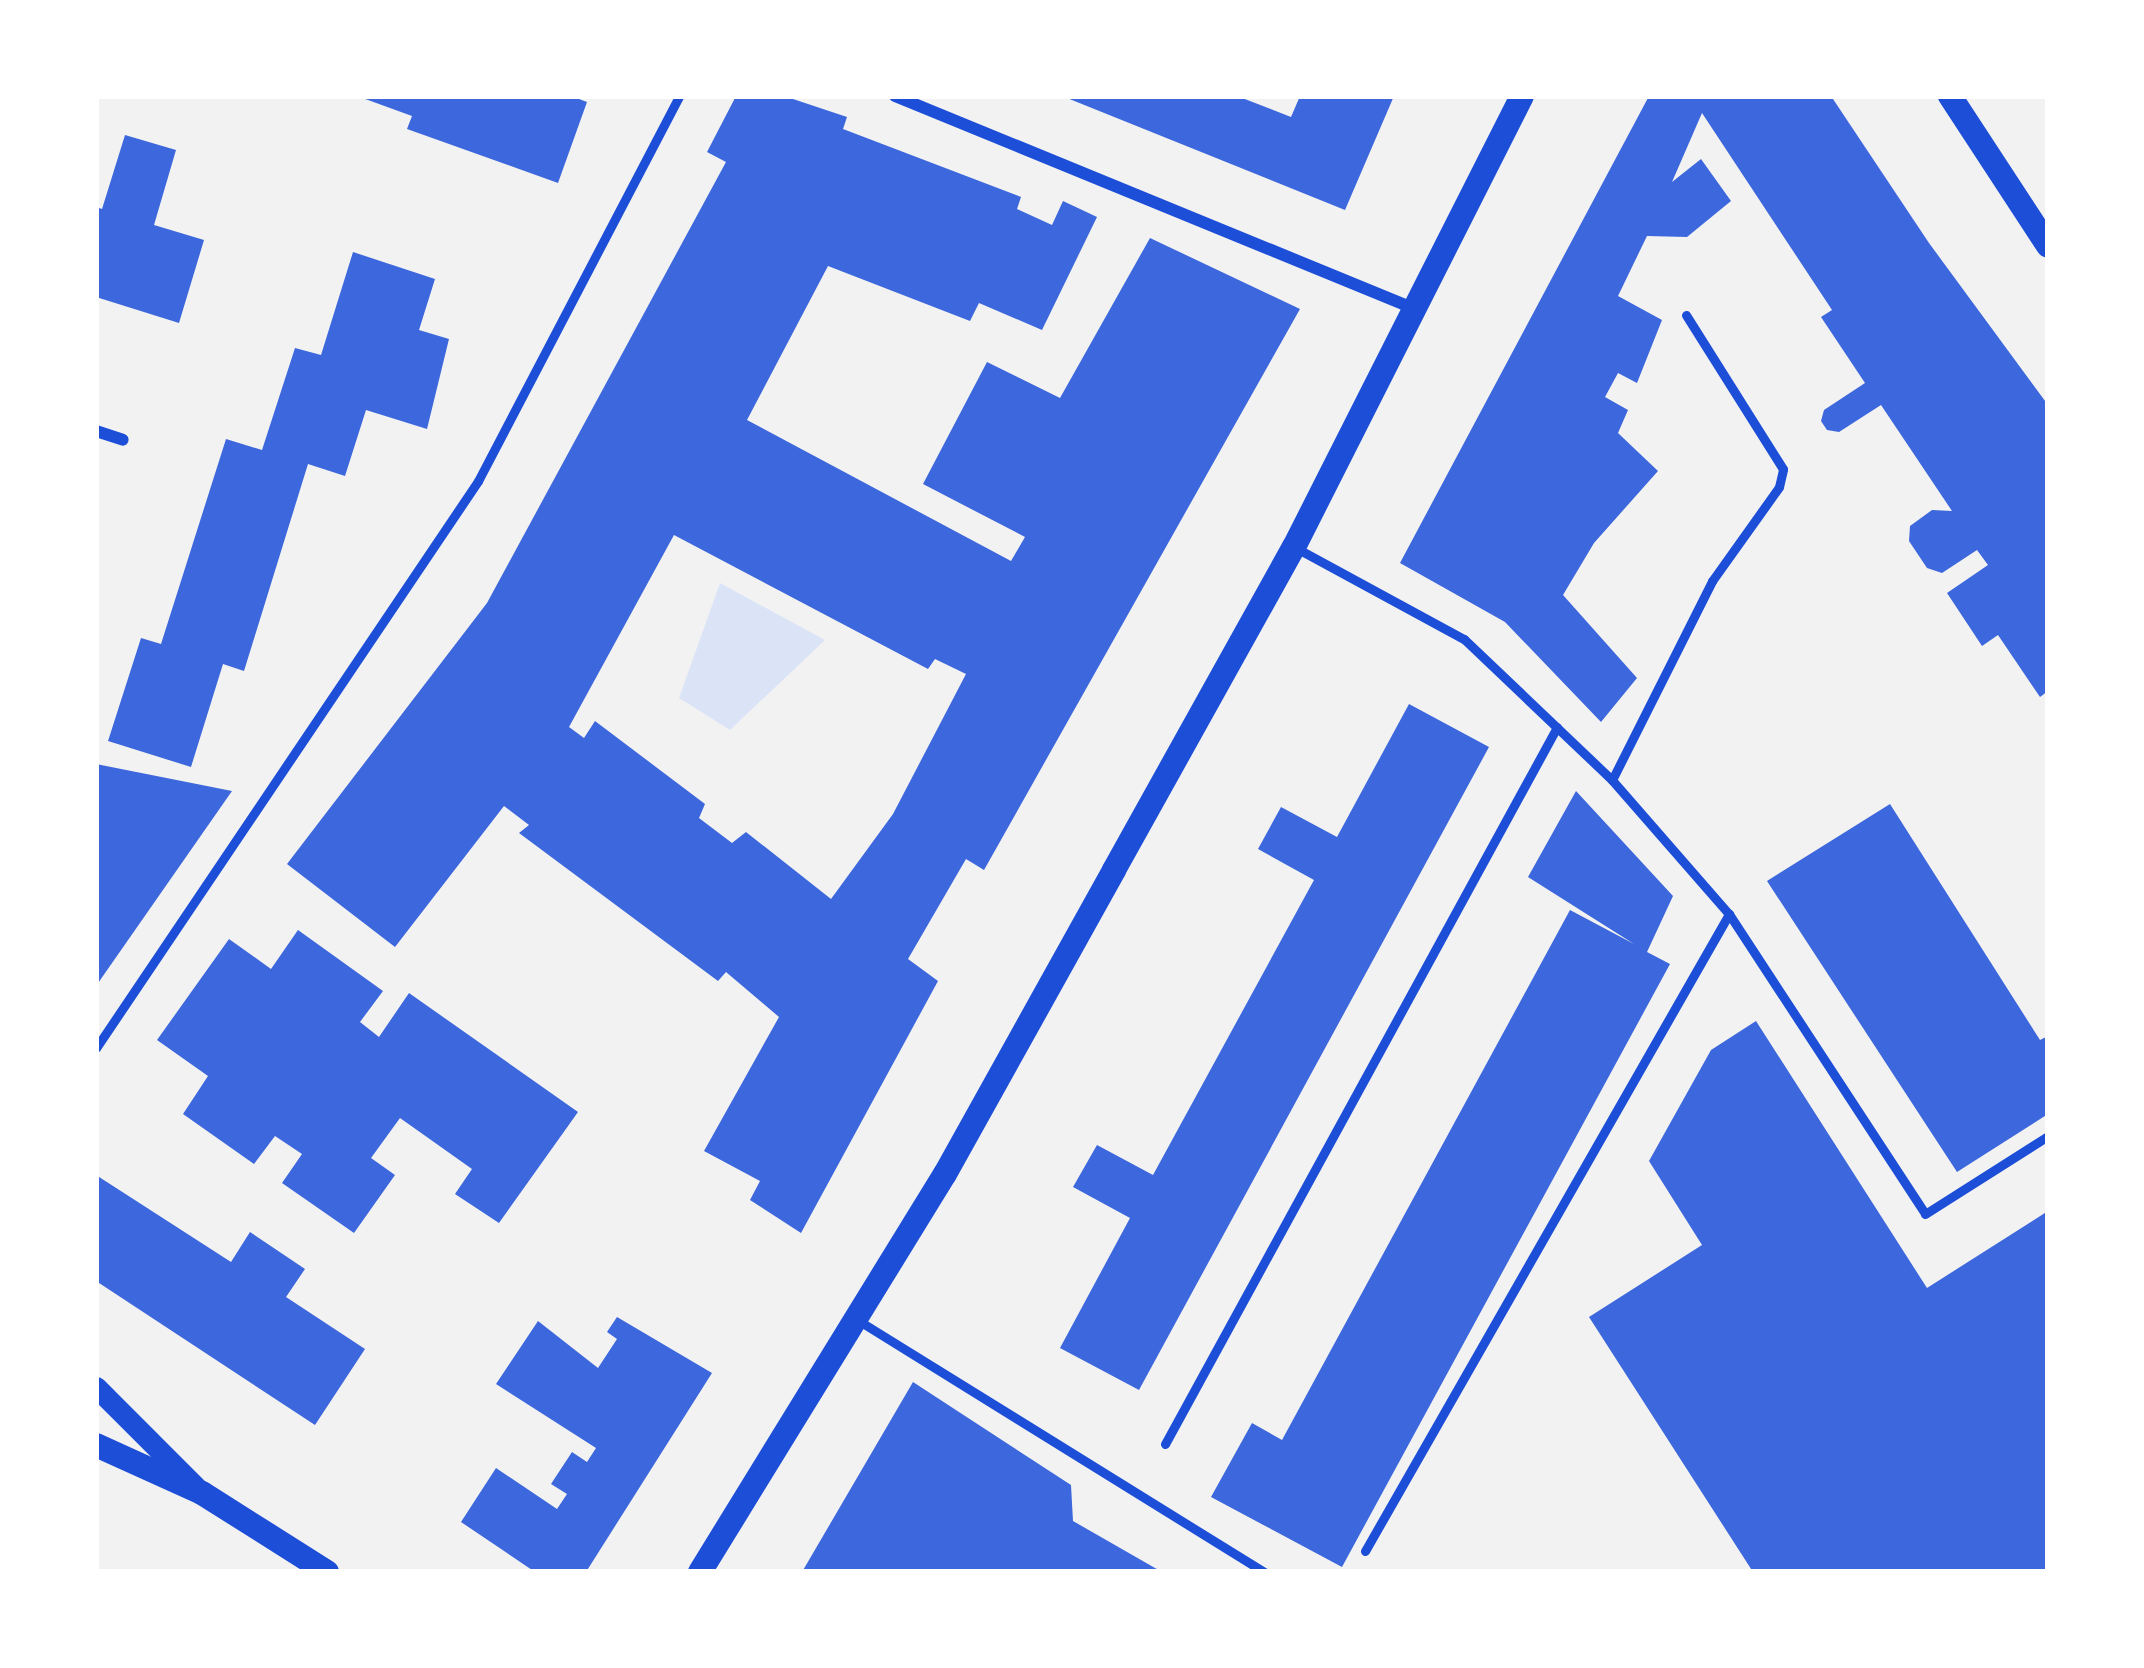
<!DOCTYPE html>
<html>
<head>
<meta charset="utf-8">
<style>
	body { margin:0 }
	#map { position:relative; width:2144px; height:1668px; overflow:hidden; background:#f2f2f2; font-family:"Fira Sans Condensed",sans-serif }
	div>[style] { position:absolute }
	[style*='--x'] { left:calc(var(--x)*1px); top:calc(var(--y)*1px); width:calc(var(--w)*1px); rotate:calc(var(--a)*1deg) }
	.green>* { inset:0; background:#dbe4f7 }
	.building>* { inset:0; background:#3d67dc }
	.service>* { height:9px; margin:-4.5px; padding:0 4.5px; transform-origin:4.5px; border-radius:4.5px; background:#1d4ed8 }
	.minor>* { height:12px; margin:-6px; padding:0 6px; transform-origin:6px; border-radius:6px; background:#1d4ed8 }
	.tertiary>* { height:21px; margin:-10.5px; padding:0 10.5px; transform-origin:10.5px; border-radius:10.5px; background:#1d4ed8 }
	.secondary>* { height:24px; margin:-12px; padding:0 12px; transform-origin:12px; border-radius:12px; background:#1d4ed8 }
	span { translate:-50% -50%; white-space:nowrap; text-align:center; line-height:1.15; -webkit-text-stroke:9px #fff; paint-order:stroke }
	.frame { position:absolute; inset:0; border:99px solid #fff; pointer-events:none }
</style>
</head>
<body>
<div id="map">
	<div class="green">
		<i style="clip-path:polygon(720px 583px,825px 640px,730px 730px,679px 698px)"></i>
	</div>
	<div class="building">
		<i style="clip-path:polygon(357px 96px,571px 96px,587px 102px,558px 183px,407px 129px,412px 116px)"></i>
		<i style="clip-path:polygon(evenodd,736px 96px,784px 96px,847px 117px,843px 129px,1021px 197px,1017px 209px,1052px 225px,1063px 201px,1097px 217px,1042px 330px,979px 303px,970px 321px,828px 266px,747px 420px,1011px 561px,1025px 537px,923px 484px,987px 362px,1060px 398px,1150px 238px,1300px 309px,984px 870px,966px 859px,908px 959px,938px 981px,801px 1233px,750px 1200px,760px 1181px,704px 1151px,779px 1017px,726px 972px,718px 981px,519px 833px,529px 825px,504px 806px,395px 947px,287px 864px,487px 603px,726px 162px,707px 152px,736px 96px,674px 535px,928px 669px,935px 659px,966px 674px,893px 814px,831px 899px,746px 832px,732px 843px,699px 818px,705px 804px,595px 721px,584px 738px,569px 727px,674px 535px)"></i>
		<i style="clip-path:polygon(1062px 96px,1237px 96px,1291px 117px,1300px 96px,1394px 96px,1345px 210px)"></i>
		<i style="clip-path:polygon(1649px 96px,1831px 96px,1929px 243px,2048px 405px,2048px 691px,2040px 697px,1998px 635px,1982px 646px,1947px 593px,1988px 565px,1977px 550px,1942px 573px,1927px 568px,1909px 541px,1910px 526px,1932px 510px,1952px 511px,1881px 405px,1839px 432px,1827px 430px,1821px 421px,1824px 410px,1865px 383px,1821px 317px,1832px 310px,1702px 113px,1672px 182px,1701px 159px,1731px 201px,1687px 237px,1647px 236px,1618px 296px,1662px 320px,1637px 383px,1618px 373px,1605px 397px,1628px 410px,1618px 433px,1658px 471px,1594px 543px,1563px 595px,1637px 678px,1601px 722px,1505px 622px,1400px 563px)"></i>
		<i style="clip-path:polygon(125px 135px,176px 150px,154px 225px,204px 240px,179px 323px,96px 297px,96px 207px,102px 209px)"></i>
		<i style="clip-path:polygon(353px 252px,435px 279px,419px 330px,449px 339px,427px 429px,366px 410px,345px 476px,308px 464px,244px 671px,223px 664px,191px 767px,108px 741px,141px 638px,161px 644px,226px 439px,262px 450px,295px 348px,321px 355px)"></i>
		<i style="clip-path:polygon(1409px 704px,1489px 747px,1139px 1390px,1060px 1348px,1130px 1218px,1073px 1187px,1097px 1145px,1153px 1175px,1314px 880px,1258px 849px,1281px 807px,1337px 837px)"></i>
		<i style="clip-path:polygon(96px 764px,232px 791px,96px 986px)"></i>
		<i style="clip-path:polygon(1576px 791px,1673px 896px,1647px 952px,1670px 964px,1342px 1567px,1211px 1497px,1252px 1423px,1282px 1440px,1570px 910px,1634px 944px,1528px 877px)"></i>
		<i style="clip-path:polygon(1890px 804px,2040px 1040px,2048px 1036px,2048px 1114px,1957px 1172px,1767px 881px)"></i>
		<i style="clip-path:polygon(298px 930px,383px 991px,360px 1022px,379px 1037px,409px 993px,578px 1112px,499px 1223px,455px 1194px,472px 1169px,400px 1118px,371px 1158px,395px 1175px,354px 1233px,282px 1183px,302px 1154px,275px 1136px,254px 1164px,183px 1114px,208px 1076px,157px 1040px,229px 939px,271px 969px)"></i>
		<i style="clip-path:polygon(1756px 1021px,1927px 1288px,2048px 1211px,2048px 1572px,1753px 1572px,1589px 1317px,1702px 1245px,1649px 1161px,1711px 1050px)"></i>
		<i style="clip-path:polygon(96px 1175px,231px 1262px,250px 1232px,305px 1269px,286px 1297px,365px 1349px,315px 1425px,96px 1281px)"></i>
		<i style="clip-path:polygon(617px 1317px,712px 1373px,586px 1572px,535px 1572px,461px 1522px,496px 1468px,557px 1509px,567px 1494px,551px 1484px,572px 1452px,587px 1462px,596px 1448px,496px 1384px,538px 1321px,598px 1368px,617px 1339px,607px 1332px)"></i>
		<i style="clip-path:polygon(913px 1382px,1071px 1485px,1073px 1521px,1162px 1572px,802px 1572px)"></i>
	</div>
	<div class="service">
		<i style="--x:1298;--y:549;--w:189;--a:28.5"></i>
		<i style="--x:1464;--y:639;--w:204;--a:43.6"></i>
		<i style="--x:1612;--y:780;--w:178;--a:48.9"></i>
		<i style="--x:1729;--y:914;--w:358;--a:56.8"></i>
		<i style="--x:1925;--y:1214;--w:146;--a:-32.4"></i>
		<i style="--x:1612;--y:780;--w:223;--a:-63.3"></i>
		<i style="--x:1712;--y:581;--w:115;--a:-54.5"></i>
		<i style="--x:1779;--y:487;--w:18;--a:-77"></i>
		<i style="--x:1783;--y:469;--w:182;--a:-122.2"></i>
		<i style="--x:96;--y:1048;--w:684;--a:-56.03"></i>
		<i style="--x:478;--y:481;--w:434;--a:-62.4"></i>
		<i style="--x:856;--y:1319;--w:480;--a:31.8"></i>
		<i style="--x:1165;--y:1444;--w:817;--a:-61.33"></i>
		<i style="--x:1365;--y:1551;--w:734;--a:-60.26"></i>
	</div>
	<div class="minor">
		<i style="--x:895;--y:96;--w:562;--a:22.27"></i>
		<i style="--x:96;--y:431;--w:28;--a:18"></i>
	</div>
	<div class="tertiary">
		<i style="--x:96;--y:1387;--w:143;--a:45"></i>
	</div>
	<div class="secondary">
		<i style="--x:1950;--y:96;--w:179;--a:56.8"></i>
		<i style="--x:96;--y:1445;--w:116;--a:24.4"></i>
		<i style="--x:202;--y:1493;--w:148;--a:32.3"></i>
		<i style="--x:700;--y:1572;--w:467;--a:-58.4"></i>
		<i style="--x:945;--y:1174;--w:348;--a:-60.9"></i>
		<i style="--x:1114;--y:870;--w:370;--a:-60.9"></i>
		<i style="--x:1294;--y:547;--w:505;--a:-63.18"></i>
	</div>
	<div class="frame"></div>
</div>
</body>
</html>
